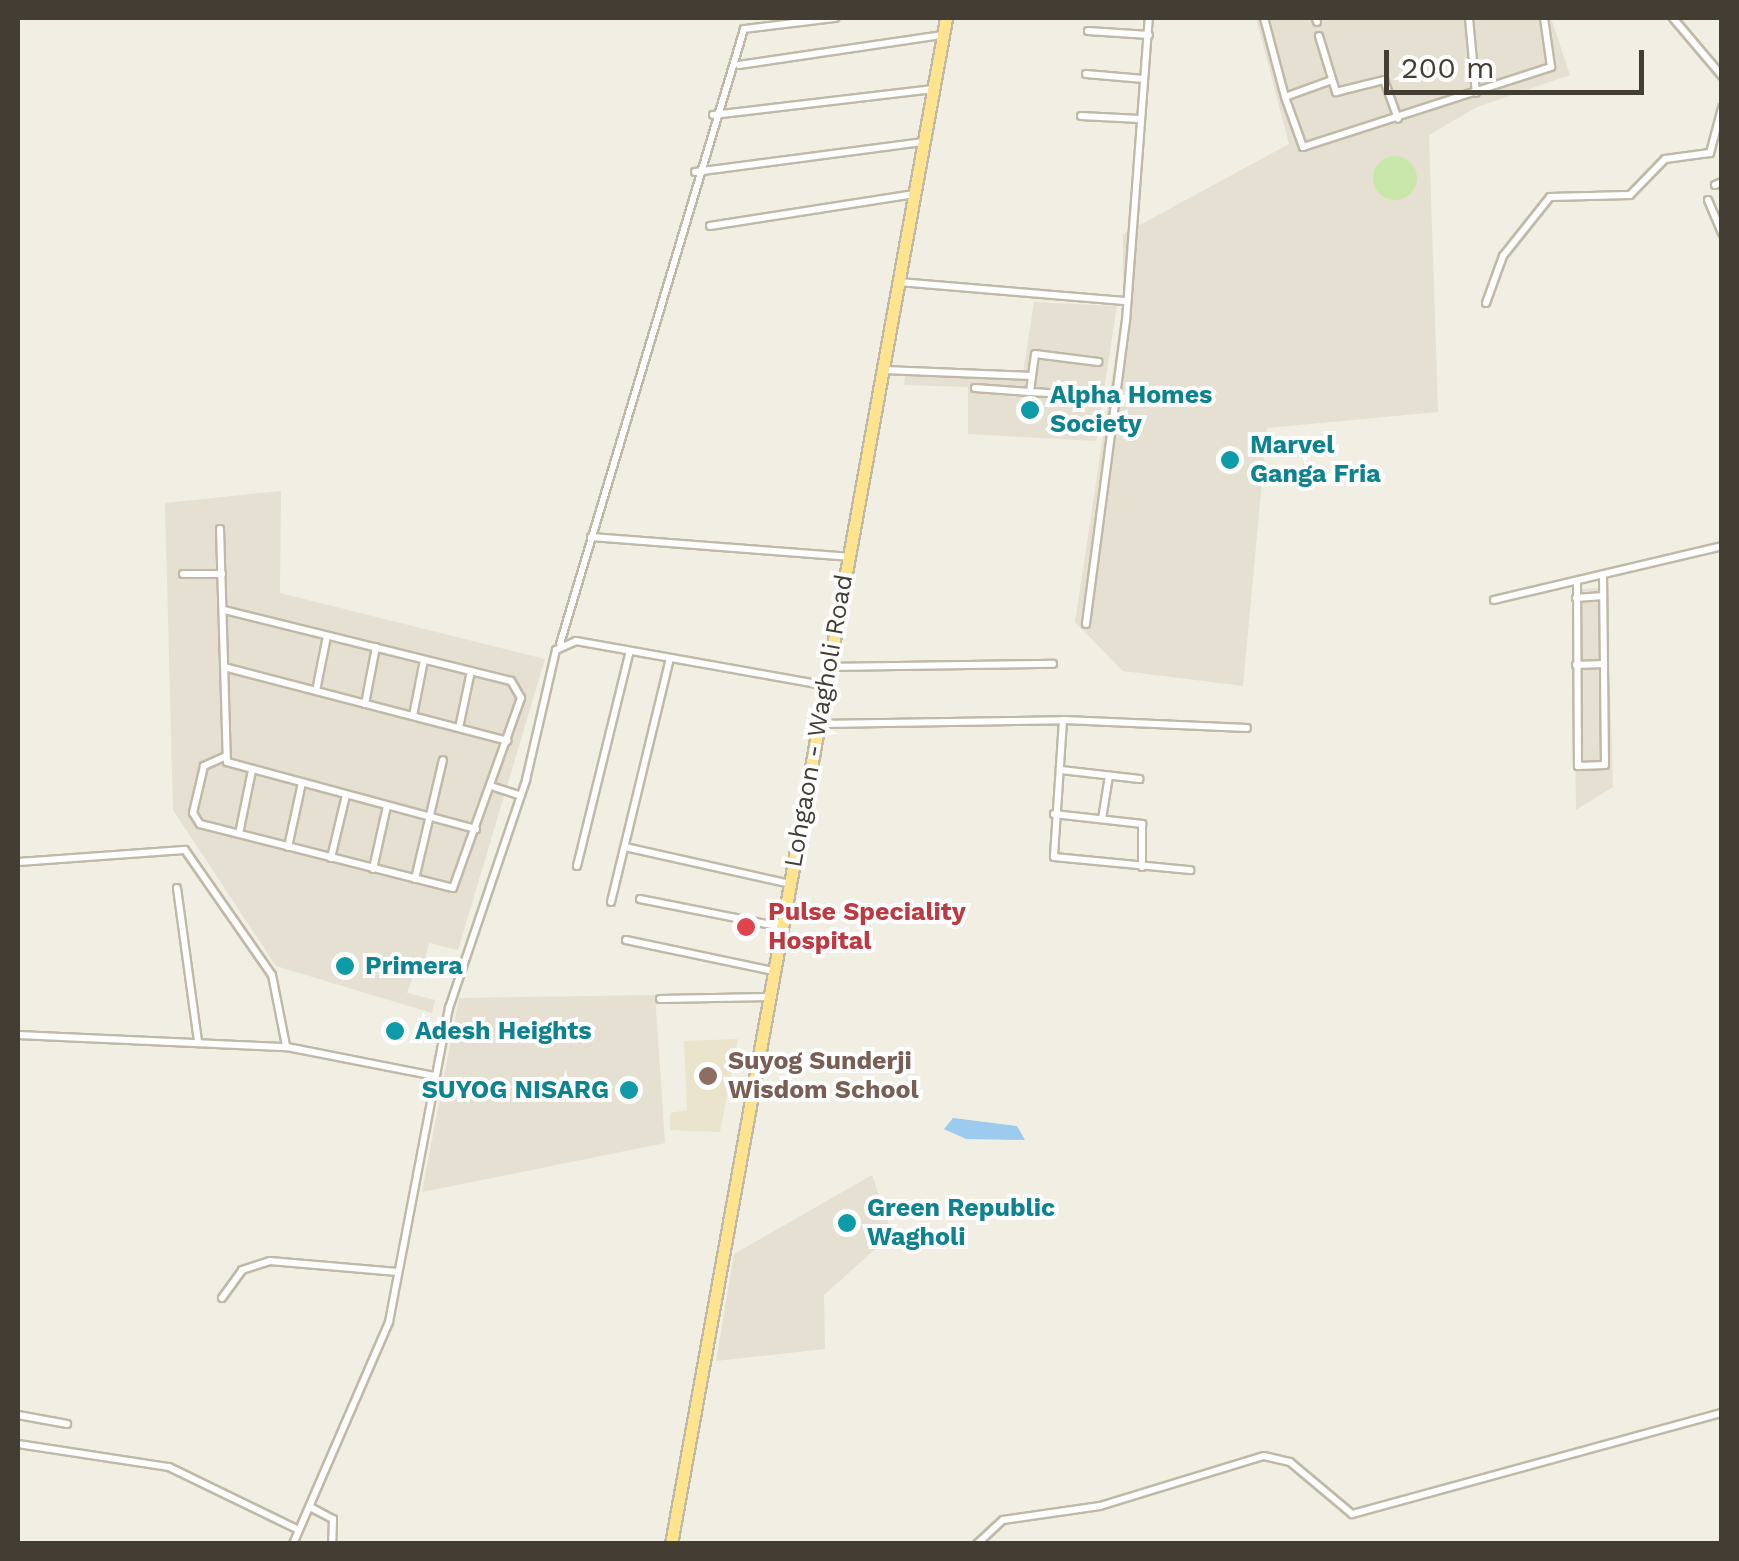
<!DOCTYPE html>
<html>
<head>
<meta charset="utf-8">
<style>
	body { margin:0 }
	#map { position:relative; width:1739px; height:1561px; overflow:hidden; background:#f1eee3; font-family:"Work Sans",sans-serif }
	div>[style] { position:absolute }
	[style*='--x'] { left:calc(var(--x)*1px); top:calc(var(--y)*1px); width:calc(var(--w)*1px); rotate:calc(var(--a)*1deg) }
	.residential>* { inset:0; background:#e5e0d1 }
	.education>* { inset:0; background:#ebe4cc }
	.green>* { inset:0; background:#c9e6ab }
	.round { border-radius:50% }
	.water>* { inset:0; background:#9dcaef }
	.roads { filter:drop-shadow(2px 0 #c0b9a8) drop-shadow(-2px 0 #c0b9a8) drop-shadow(0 2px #c0b9a8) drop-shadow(0 -2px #c0b9a8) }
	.minor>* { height:6px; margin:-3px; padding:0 3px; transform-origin:3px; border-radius:3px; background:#fff }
	.primary>* { height:11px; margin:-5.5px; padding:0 5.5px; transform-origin:5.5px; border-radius:5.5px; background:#fee48f }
	.dots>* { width:28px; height:28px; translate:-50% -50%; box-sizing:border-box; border:5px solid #fff; border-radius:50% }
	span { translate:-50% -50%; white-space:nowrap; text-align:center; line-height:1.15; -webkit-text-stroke:8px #fff; paint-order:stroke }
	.culture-label { font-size:25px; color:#0d838f; font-weight:700 }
	.left { translate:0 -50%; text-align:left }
	.right { translate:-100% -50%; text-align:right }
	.street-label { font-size:25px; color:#433d33 }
	.health-label { font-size:25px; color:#be3a42; font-weight:700 }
	.education-label { font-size:25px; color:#785e54; font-weight:700 }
	.frame { position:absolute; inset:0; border:20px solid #433d33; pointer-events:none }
	.scale { position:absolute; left:1384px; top:50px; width:260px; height:45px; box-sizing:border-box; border:5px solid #433d33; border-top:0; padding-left:12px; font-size:30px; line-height:35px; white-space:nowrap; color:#433d33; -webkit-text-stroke:8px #fff; paint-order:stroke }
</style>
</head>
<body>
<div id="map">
	<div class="residential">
		<i style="clip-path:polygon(1256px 18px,1551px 18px,1570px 75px,1477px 107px,1429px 135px,1438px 412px,1267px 428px,1243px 686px,1123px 671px,1075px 622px,1123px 304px,1123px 234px,1289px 144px)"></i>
		<i style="clip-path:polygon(1034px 302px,1117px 306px,1096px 441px,968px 434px,968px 387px,904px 385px,906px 367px,1023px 373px)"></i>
		<i style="clip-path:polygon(281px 491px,280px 593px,545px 659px,458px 950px,429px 943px,422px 970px,415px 969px,407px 993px,435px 1000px,432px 1013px,276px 966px,173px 810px,165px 503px)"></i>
		<i style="clip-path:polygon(1607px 587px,1613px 787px,1576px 810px,1573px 590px)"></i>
		<i style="clip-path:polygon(655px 995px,665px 1143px,422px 1192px,459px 998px)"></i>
		<i style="clip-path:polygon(872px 1175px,892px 1234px,824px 1295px,825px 1349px,716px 1361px,734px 1254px)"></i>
	</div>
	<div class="education">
		<i style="clip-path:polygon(738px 1039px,720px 1132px,670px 1130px,670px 1113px,687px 1110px,684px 1041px)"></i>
	</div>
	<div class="green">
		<i class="round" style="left:1373px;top:156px;width:44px;height:44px"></i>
	</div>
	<div class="water">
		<i style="clip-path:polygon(953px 1118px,1017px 1126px,1025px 1140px,966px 1139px,944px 1129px)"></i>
	</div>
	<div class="roads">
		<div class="minor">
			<i style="--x:1264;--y:18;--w:82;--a:75.1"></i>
			<i style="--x:1316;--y:18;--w:4;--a:76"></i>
			<i style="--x:1469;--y:18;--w:75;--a:84.7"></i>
			<i style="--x:1673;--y:18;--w:76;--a:49.8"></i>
			<i style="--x:1088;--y:31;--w:61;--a:3.8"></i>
			<i style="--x:1319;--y:36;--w:59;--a:73.1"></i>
			<i style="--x:1336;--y:92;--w:49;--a:-14"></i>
			<i style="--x:1384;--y:80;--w:41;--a:70.3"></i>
			<i style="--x:739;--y:65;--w:206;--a:-8.4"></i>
			<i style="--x:1086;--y:74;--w:58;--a:4.9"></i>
			<i style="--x:1332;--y:80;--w:50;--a:160.1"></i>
			<i style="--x:1285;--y:97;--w:53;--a:70.2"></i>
			<i style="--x:1303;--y:147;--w:261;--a:-17.9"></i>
			<i style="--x:1551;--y:67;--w:49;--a:-98.1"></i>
			<i style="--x:713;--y:115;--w:222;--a:-6.7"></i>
			<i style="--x:1081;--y:116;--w:59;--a:2.9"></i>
			<i style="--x:695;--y:172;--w:229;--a:-7.5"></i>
			<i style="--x:1715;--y:185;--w:8;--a:-23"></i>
			<i style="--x:1708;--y:200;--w:36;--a:67"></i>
			<i style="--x:710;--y:226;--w:207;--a:-8.9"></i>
			<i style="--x:899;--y:282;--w:229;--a:4.8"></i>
			<i style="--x:1486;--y:303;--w:50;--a:-70.1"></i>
			<i style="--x:1503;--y:256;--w:75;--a:-51.5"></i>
			<i style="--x:1550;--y:197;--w:80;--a:-1.4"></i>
			<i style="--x:1630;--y:195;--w:50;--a:-45.8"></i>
			<i style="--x:1665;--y:159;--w:45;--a:-7.6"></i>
			<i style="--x:1710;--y:153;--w:47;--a:-75.1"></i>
			<i style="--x:884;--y:370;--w:148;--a:2.3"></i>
			<i style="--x:1032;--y:376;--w:16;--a:97"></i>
			<i style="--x:1030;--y:392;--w:55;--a:3.1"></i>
			<i style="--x:1032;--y:376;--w:22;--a:-82"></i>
			<i style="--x:1035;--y:354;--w:64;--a:7.1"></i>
			<i style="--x:975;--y:388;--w:55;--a:4.2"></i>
			<i style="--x:220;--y:529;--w:233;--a:88.3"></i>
			<i style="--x:227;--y:762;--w:258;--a:15.1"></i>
			<i style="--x:591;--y:537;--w:258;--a:4.4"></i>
			<i style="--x:183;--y:574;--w:39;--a:0"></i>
			<i style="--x:1577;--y:581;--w:185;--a:89.7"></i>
			<i style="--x:1578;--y:766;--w:27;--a:-2"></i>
			<i style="--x:1605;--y:765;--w:190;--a:-90.6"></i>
			<i style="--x:1576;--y:598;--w:27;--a:-4"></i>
			<i style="--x:1494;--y:600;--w:234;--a:-13.3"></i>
			<i style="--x:1086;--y:624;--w:306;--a:-82.5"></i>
			<i style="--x:1126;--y:321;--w:304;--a:-85.7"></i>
			<i style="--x:560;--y:644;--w:642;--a:-73.34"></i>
			<i style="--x:744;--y:29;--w:92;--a:-6.9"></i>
			<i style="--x:1576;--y:665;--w:28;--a:-2"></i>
			<i style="--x:224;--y:667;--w:293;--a:14.6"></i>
			<i style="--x:830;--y:667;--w:223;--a:-0.8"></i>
			<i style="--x:316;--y:691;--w:56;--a:-78.7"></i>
			<i style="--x:365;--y:704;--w:58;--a:-79.1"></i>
			<i style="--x:413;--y:716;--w:57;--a:-78.9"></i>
			<i style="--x:1064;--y:720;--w:183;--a:2.5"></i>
			<i style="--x:820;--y:724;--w:243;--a:-0.9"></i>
			<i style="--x:1063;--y:720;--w:137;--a:93.8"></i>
			<i style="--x:1054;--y:857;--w:137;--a:5.5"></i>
			<i style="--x:459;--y:728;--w:58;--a:-78.1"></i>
			<i style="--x:224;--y:757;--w:22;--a:156"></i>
			<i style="--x:204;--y:766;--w:48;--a:103.2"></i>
			<i style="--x:193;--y:813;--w:13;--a:58"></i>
			<i style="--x:200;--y:824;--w:261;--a:14.2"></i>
			<i style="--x:453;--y:888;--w:202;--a:-70.3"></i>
			<i style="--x:521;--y:698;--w:20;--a:-120"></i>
			<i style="--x:511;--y:681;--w:296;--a:-166.1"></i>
			<i style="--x:1061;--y:770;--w:79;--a:6.6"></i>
			<i style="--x:494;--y:787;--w:28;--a:18"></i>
			<i style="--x:1054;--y:814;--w:89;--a:6.5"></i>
			<i style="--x:1142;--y:824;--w:43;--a:90"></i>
			<i style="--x:1102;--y:819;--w:44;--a:-80.8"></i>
			<i style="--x:239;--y:834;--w:65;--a:-78.5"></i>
			<i style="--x:288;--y:847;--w:66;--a:-77.7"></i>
			<i style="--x:625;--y:847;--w:169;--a:12.6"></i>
			<i style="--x:331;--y:858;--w:65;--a:-76.6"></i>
			<i style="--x:18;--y:862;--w:167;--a:-4.1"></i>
			<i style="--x:185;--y:850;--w:152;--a:55.2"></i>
			<i style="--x:272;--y:975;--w:72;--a:78.8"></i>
			<i style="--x:577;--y:866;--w:221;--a:-76.2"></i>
			<i style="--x:373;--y:869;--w:65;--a:-77.5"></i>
			<i style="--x:415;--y:879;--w:122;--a:-76.8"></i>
			<i style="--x:177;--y:888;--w:155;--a:82.2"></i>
			<i style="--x:640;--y:899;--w:145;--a:11.2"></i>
			<i style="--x:611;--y:902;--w:251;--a:-76.4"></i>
			<i style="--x:626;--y:940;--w:150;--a:11.9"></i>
			<i style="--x:660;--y:999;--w:109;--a:-1.1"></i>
			<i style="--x:18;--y:1035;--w:269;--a:2.6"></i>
			<i style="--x:287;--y:1047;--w:151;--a:11.1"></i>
			<i style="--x:222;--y:1298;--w:34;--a:-54"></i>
			<i style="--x:242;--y:1270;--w:29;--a:-18"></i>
			<i style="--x:270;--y:1261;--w:128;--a:4.9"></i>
			<i style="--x:18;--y:1415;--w:50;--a:10.4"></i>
			<i style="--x:18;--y:1444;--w:153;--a:8.7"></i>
			<i style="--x:169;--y:1467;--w:144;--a:25.9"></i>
			<i style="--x:310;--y:1507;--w:26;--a:28"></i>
			<i style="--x:333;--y:1519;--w:25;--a:92"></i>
			<i style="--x:293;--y:1544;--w:242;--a:-66.6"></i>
			<i style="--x:389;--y:1322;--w:320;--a:-79.2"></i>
			<i style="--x:449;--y:1008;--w:241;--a:-71.3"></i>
			<i style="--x:526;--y:780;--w:133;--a:-77"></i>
			<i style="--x:556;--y:650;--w:22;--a:-24"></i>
			<i style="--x:576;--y:641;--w:252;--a:10.1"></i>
			<i style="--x:977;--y:1544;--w:35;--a:-43"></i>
			<i style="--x:1003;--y:1520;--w:98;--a:-8.2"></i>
			<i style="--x:1100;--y:1506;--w:171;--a:-17"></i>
			<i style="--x:1264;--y:1456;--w:27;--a:13"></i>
			<i style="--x:1290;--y:1462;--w:81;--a:40"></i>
			<i style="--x:1352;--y:1514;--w:384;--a:-15.3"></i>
		</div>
		<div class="primary">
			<i style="--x:671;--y:1544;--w:1551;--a:-79.78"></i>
		</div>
	</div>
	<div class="dots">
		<i style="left:1030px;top:410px;background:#0f9aa8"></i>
		<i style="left:1230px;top:460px;background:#0f9aa8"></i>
		<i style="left:746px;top:927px;background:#e0444e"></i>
		<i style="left:345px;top:966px;background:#0f9aa8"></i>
		<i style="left:395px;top:1031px;background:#0f9aa8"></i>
		<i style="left:708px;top:1076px;background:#8d6e63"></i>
		<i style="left:629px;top:1090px;background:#0f9aa8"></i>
		<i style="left:847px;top:1223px;background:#0f9aa8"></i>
	</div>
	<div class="culture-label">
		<span class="left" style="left:1050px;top:410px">Alpha Homes<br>Society</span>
		<span class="left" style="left:1250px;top:460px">Marvel<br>Ganga Fria</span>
		<span class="left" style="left:365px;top:966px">Primera</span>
		<span class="left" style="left:415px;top:1031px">Adesh Heights</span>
		<span class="right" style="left:609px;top:1090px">SUYOG NISARG</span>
		<span class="left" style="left:867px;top:1223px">Green Republic<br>Wagholi</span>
	</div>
	<div class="street-label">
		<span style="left:819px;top:721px;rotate:-80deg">Lohgaon - Wagholi Road</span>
	</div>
	<div class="health-label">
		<span class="left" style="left:768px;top:927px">Pulse Speciality<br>Hospital</span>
	</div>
	<div class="education-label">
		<span class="left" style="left:728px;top:1076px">Suyog Sunderji<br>Wisdom School</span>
	</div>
	<div class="frame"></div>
	<div class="scale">200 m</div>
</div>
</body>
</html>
